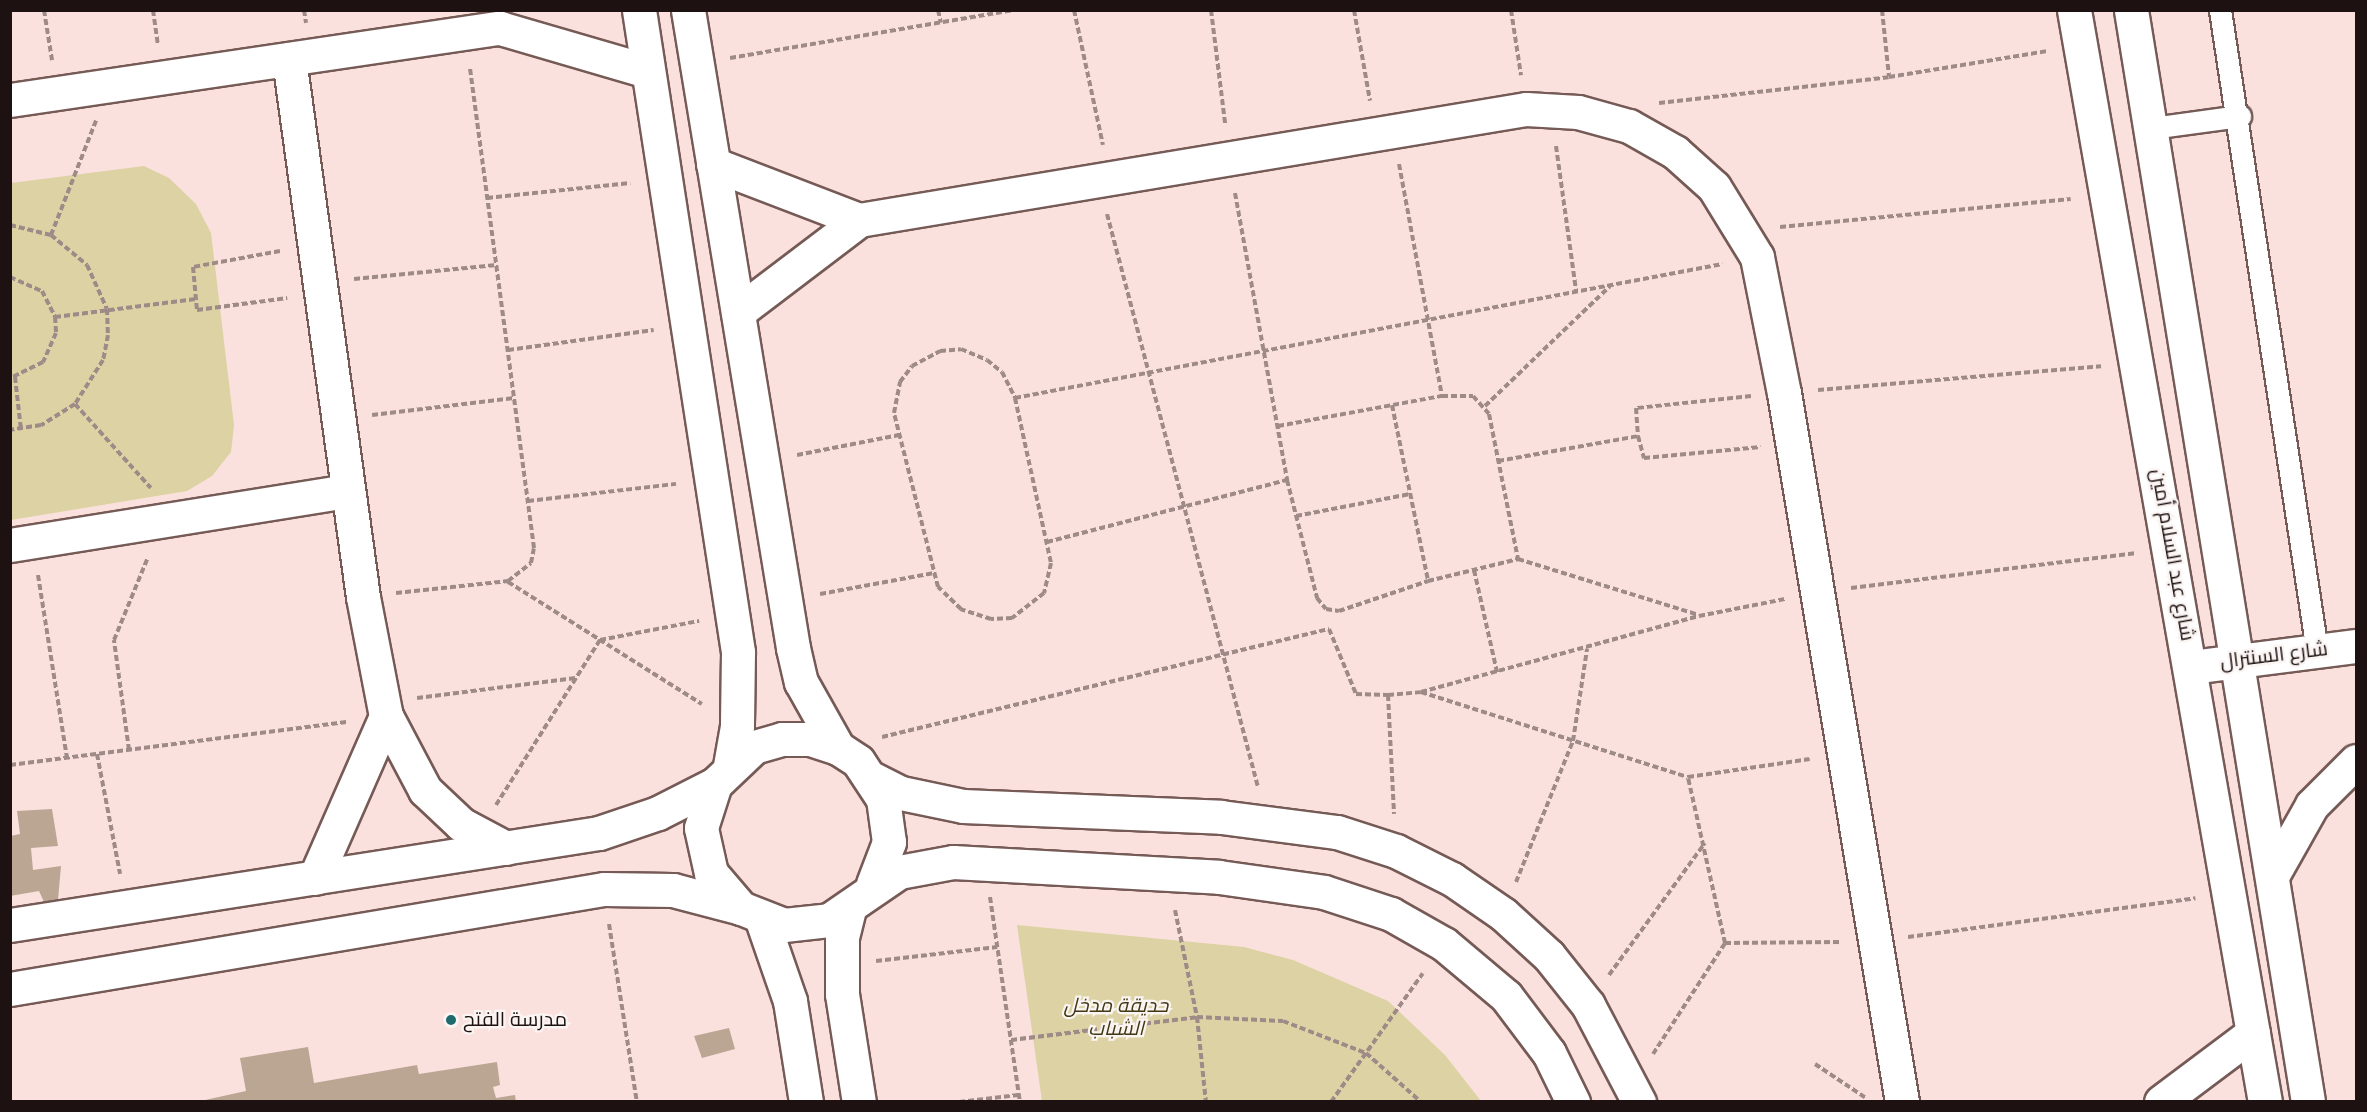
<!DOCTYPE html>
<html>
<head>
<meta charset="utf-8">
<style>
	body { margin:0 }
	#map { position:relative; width:2367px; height:1112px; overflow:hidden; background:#fbe1dd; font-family:Spectral,Cairo,serif }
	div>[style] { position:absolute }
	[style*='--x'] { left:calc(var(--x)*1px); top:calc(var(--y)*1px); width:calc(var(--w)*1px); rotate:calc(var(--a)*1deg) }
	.green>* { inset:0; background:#dcd2a4 }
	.building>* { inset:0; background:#bba693 }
	.path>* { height:4px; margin-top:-2px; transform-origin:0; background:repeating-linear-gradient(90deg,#9e8b88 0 6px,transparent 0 9px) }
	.roads { filter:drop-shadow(2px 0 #755a56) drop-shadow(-2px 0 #755a56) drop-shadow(0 2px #755a56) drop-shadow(0 -2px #755a56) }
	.service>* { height:21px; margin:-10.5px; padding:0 10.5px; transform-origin:10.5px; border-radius:10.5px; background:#fff }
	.minor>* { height:33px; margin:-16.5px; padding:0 16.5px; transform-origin:16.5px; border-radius:16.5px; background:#fff }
	.tertiary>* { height:33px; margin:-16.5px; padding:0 16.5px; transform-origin:16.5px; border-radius:16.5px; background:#fff }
	.dots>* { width:16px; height:16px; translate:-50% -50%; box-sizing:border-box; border:3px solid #faf4f2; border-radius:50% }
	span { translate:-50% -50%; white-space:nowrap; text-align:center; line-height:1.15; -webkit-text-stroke:4.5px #faf4f2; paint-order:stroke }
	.street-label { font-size:20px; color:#1d1211 }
	.park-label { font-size:20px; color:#413913; font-style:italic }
	.poi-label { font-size:20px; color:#1d1211 }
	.left { translate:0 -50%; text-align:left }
	.frame { position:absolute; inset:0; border:12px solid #1d1211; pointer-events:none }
</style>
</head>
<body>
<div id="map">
	<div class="green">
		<i style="clip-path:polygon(144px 166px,169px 178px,196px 204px,211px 233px,234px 425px,231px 452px,212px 476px,187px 491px,11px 520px,11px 183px)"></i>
		<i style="clip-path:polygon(1017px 925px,1244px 947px,1293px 960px,1388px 1001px,1445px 1055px,1481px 1101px,1042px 1101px)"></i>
	</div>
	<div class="building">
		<i style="clip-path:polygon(52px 809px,58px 846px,31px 848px,33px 870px,61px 866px,58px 900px,44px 902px,39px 891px,10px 896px,10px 836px,20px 834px,17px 811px)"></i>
		<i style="clip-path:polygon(729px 1028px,735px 1049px,702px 1058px,694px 1036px)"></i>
		<i style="clip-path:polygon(308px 1047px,314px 1083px,417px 1065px,419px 1074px,497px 1062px,500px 1085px,493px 1087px,496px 1098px,515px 1095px,516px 1102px,196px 1102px,246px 1091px,240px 1058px)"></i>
	</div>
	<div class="path">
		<i style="--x:44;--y:10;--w:51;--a:80.9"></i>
		<i style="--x:153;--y:10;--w:34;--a:82"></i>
		<i style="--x:304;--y:10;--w:13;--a:81"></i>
		<i style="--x:938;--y:10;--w:13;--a:77"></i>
		<i style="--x:1074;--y:10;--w:138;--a:77.9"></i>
		<i style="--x:1211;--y:10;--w:114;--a:82.9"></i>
		<i style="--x:1354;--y:10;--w:92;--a:80"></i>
		<i style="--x:1511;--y:10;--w:66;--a:81.3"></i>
		<i style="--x:1882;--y:10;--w:67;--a:84"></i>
		<i style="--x:730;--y:58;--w:288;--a:-9.6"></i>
		<i style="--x:1659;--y:103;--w:231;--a:-6.4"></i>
		<i style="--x:1889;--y:77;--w:160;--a:-9.3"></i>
		<i style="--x:1556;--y:146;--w:146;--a:82.1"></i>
		<i style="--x:1399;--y:164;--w:236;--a:79.5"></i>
		<i style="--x:1235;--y:193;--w:292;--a:79.7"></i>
		<i style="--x:1287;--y:480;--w:122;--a:75.7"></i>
		<i style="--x:1317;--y:598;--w:14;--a:51"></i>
		<i style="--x:1326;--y:609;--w:13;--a:9"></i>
		<i style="--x:1339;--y:611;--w:94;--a:-18.6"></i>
		<i style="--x:1428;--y:581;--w:93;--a:-13.7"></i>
		<i style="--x:1518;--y:559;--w:189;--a:17.2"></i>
		<i style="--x:487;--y:198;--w:144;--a:-6"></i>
		<i style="--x:1107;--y:214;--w:593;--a:75.24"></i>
		<i style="--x:10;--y:225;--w:42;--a:13.7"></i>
		<i style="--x:51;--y:235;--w:47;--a:39.8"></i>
		<i style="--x:87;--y:265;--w:48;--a:65.6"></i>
		<i style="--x:107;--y:309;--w:26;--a:88"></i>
		<i style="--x:108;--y:335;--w:25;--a:101"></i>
		<i style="--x:103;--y:360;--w:52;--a:122.5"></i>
		<i style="--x:75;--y:404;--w:40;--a:148"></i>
		<i style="--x:41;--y:425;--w:31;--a:171"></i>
		<i style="--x:1780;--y:227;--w:292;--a:-5.5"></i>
		<i style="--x:51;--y:235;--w:123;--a:-68.5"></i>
		<i style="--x:280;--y:251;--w:88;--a:169.6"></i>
		<i style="--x:193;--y:267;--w:43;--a:84.7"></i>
		<i style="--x:197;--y:310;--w:91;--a:-7.6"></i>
		<i style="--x:10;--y:277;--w:35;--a:24"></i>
		<i style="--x:42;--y:291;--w:29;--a:63"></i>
		<i style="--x:55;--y:317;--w:16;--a:86"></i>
		<i style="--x:56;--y:333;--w:32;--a:114"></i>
		<i style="--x:43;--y:362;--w:37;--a:154"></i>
		<i style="--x:354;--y:279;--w:143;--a:-5.6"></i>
		<i style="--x:55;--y:317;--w:142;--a:-7.3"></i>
		<i style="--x:508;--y:350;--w:147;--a:-7.8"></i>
		<i style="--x:940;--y:351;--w:21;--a:-5"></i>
		<i style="--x:961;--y:349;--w:28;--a:23"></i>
		<i style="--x:987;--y:360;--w:19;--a:39"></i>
		<i style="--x:1002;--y:372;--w:29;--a:63"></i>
		<i style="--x:1015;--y:398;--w:169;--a:77.7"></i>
		<i style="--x:1051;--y:563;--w:31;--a:103"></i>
		<i style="--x:1044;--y:593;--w:41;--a:142"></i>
		<i style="--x:1012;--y:618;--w:21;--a:177"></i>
		<i style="--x:991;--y:619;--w:32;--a:-162"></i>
		<i style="--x:961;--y:609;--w:32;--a:-136"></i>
		<i style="--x:938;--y:587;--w:179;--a:-104.2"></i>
		<i style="--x:894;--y:413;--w:32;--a:-79"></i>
		<i style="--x:900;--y:382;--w:20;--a:-53"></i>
		<i style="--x:912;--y:366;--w:32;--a:-28"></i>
		<i style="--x:15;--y:377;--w:53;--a:83.5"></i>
		<i style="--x:1818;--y:390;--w:284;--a:-4.8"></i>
		<i style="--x:1751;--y:396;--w:116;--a:174"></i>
		<i style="--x:1636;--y:408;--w:28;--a:86"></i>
		<i style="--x:1638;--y:436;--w:23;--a:75"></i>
		<i style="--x:1644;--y:458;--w:117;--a:-5.4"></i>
		<i style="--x:1015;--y:398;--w:720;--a:-10.73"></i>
		<i style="--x:75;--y:404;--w:113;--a:47.9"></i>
		<i style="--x:1392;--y:405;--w:180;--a:78.4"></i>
		<i style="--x:1485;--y:406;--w:173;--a:-43.8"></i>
		<i style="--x:372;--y:415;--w:143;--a:-6.8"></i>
		<i style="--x:1278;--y:426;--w:167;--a:-10.4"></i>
		<i style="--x:1442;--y:396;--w:31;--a:0"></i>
		<i style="--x:1473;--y:396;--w:24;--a:48"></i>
		<i style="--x:1489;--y:414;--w:148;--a:78.7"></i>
		<i style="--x:797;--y:455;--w:104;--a:-11.1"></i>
		<i style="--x:1498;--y:461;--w:142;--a:-10.1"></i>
		<i style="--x:528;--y:501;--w:149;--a:-6.6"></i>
		<i style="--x:1296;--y:516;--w:116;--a:-10.9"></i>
		<i style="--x:1047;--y:542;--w:248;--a:-14.5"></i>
		<i style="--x:1474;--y:570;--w:105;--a:77.3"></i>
		<i style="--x:38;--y:575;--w:185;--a:81"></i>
		<i style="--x:508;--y:582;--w:229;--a:32.2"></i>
		<i style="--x:1851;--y:588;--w:286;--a:-7"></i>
		<i style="--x:396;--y:593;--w:113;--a:-6.1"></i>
		<i style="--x:508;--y:581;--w:29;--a:-38"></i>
		<i style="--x:531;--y:563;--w:15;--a:-79"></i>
		<i style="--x:534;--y:548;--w:485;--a:-97.6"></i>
		<i style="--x:820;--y:594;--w:116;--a:-10.4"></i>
		<i style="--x:1421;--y:692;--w:280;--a:17.7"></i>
		<i style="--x:1688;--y:777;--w:123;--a:-8.4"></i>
		<i style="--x:1388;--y:695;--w:119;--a:87.1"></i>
		<i style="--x:417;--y:698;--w:160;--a:-7.2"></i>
		<i style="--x:882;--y:737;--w:460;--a:-13.6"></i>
		<i style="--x:1329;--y:629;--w:70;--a:67.4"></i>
		<i style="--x:1356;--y:694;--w:32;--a:2"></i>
		<i style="--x:1388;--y:695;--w:33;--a:-5"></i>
		<i style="--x:1421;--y:692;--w:288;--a:-15.3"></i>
		<i style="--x:1699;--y:616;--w:88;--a:-11.2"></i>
		<i style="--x:129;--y:750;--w:111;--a:-97.8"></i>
		<i style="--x:114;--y:640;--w:90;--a:-67.7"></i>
		<i style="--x:97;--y:754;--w:122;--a:79.1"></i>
		<i style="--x:10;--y:765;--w:339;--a:-7.3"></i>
		<i style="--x:496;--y:805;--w:195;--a:-57.8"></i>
		<i style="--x:600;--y:640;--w:101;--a:-10.9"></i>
		<i style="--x:1516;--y:882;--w:152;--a:-68"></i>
		<i style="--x:1573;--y:741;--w:93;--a:-81.3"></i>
		<i style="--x:990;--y:897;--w:207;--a:81.7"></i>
		<i style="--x:1175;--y:910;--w:109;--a:78.4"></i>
		<i style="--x:1197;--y:1017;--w:85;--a:84"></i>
		<i style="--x:609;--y:924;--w:180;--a:81.1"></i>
		<i style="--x:1908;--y:937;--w:290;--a:-7.7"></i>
		<i style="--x:1725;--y:943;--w:116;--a:-0.5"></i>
		<i style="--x:876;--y:961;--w:122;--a:-6.6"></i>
		<i style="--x:1609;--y:975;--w:163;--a:-54"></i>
		<i style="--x:1011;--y:1040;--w:187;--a:-7"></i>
		<i style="--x:1197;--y:1017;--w:86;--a:2.7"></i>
		<i style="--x:1283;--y:1021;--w:89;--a:21.1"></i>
		<i style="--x:1366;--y:1053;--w:74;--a:41.7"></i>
		<i style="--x:1653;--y:1054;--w:132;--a:-57"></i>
		<i style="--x:1725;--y:943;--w:170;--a:-102.6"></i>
		<i style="--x:1815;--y:1064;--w:61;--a:33.7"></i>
		<i style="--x:959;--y:1102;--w:60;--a:-6.7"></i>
		<i style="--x:1331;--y:1102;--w:158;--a:-54.5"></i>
	</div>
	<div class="roads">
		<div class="service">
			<i style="--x:2220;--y:10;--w:648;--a:81.39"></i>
			<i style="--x:2152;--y:128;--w:89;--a:-7.8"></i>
		</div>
		<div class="minor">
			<i style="--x:639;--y:10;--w:650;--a:81.23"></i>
			<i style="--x:738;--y:652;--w:74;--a:90.8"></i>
			<i style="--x:737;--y:726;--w:39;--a:100"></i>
			<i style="--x:688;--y:10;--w:647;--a:80.65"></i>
			<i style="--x:793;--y:648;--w:35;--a:77"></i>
			<i style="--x:801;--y:682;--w:76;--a:60.7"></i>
			<i style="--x:289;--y:59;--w:543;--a:82.17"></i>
			<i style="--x:363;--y:597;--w:121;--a:79.1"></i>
			<i style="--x:386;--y:716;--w:84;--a:62.2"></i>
			<i style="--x:425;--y:790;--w:50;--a:43.4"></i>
			<i style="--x:461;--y:824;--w:51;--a:28.1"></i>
			<i style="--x:10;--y:100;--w:495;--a:-8.4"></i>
			<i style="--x:500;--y:28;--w:153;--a:16.3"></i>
			<i style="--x:713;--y:164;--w:156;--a:21"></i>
			<i style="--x:738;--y:312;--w:152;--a:-37.2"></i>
			<i style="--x:859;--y:220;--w:676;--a:-9.45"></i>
			<i style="--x:1526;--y:109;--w:52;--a:3.3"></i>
			<i style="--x:1578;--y:112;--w:53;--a:15.4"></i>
			<i style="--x:1629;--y:126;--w:53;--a:29.5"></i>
			<i style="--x:1675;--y:152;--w:52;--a:41.9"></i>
			<i style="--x:1714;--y:187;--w:82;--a:58.4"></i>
			<i style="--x:1757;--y:257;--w:139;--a:78.8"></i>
			<i style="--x:1784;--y:393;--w:719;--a:80.55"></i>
			<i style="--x:10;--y:545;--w:342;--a:-9.1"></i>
			<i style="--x:873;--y:779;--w:31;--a:27"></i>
			<i style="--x:901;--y:793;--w:63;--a:11.8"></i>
			<i style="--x:963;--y:806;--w:258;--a:2.4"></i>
			<i style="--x:1221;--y:817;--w:117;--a:7.4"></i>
			<i style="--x:1337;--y:832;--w:62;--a:17.9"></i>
			<i style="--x:1396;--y:851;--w:63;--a:26.6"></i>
			<i style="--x:1452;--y:879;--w:62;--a:34.5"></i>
			<i style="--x:1503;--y:914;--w:62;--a:42.4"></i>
			<i style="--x:1549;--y:956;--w:63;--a:51.5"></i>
			<i style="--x:1588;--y:1005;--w:110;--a:62.3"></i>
			<i style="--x:315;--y:878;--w:177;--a:-66.3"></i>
			<i style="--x:873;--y:884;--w:45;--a:-69.1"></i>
			<i style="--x:889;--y:842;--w:43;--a:-97.9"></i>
			<i style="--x:883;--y:799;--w:45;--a:-123.3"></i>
			<i style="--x:858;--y:761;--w:24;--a:-147"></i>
			<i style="--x:838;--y:748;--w:29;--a:-162"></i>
			<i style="--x:810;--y:739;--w:28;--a:180"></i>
			<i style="--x:782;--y:739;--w:29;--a:164"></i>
			<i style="--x:754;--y:747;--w:54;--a:136.5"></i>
			<i style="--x:715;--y:784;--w:46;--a:107.7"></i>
			<i style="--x:701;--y:828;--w:46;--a:77.5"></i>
			<i style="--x:711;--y:873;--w:46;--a:49.4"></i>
			<i style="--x:741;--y:908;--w:46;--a:21.6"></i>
			<i style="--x:784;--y:925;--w:45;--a:-6.3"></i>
			<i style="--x:829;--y:920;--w:85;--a:-34.4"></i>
			<i style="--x:899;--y:872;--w:55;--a:-10.5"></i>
			<i style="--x:953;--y:862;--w:266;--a:3.2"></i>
			<i style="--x:1219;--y:877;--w:106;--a:8.1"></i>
			<i style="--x:1324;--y:892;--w:71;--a:18.2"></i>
			<i style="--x:1391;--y:914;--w:61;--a:29.5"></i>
			<i style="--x:1444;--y:944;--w:81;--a:40"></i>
			<i style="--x:1506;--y:996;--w:71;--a:53"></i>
			<i style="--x:1549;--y:1053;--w:55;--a:63.9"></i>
			<i style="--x:849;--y:909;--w:29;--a:104"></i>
			<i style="--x:842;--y:937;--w:57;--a:90"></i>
			<i style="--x:842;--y:994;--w:109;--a:81.1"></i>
			<i style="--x:762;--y:920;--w:86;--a:70.9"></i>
			<i style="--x:790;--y:1001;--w:102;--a:81"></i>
			<i style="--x:10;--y:925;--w:596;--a:-8.88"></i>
			<i style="--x:599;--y:833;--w:62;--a:-18.7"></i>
			<i style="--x:658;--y:813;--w:64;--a:-27"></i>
			<i style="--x:10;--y:989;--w:602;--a:-9.56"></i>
			<i style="--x:604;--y:889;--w:69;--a:0.8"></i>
			<i style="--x:673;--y:890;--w:70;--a:14.8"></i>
			<i style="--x:2161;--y:1102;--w:115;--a:-36.9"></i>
		</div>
		<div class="tertiary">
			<i style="--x:2074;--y:10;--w:1109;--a:80.08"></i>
			<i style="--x:2131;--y:10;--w:1106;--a:80.79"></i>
			<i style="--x:2191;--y:667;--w:166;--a:-7.3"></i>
			<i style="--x:2273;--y:874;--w:79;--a:-60.5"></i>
			<i style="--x:2312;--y:805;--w:62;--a:-45"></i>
		</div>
	</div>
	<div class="dots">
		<i style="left:451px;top:1020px;background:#1e6a6d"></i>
	</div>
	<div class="street-label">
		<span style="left:2172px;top:555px;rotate:80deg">شارع عبد السلام أمين</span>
		<span style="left:2274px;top:656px;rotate:-7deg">شارع السنترال</span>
	</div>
	<div class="park-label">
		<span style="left:1116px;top:1018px">حديقة مدخل<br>الشباب</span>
	</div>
	<div class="poi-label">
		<span class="left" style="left:463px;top:1020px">مدرسة الفتح</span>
	</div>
	<div class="frame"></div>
</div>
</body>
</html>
